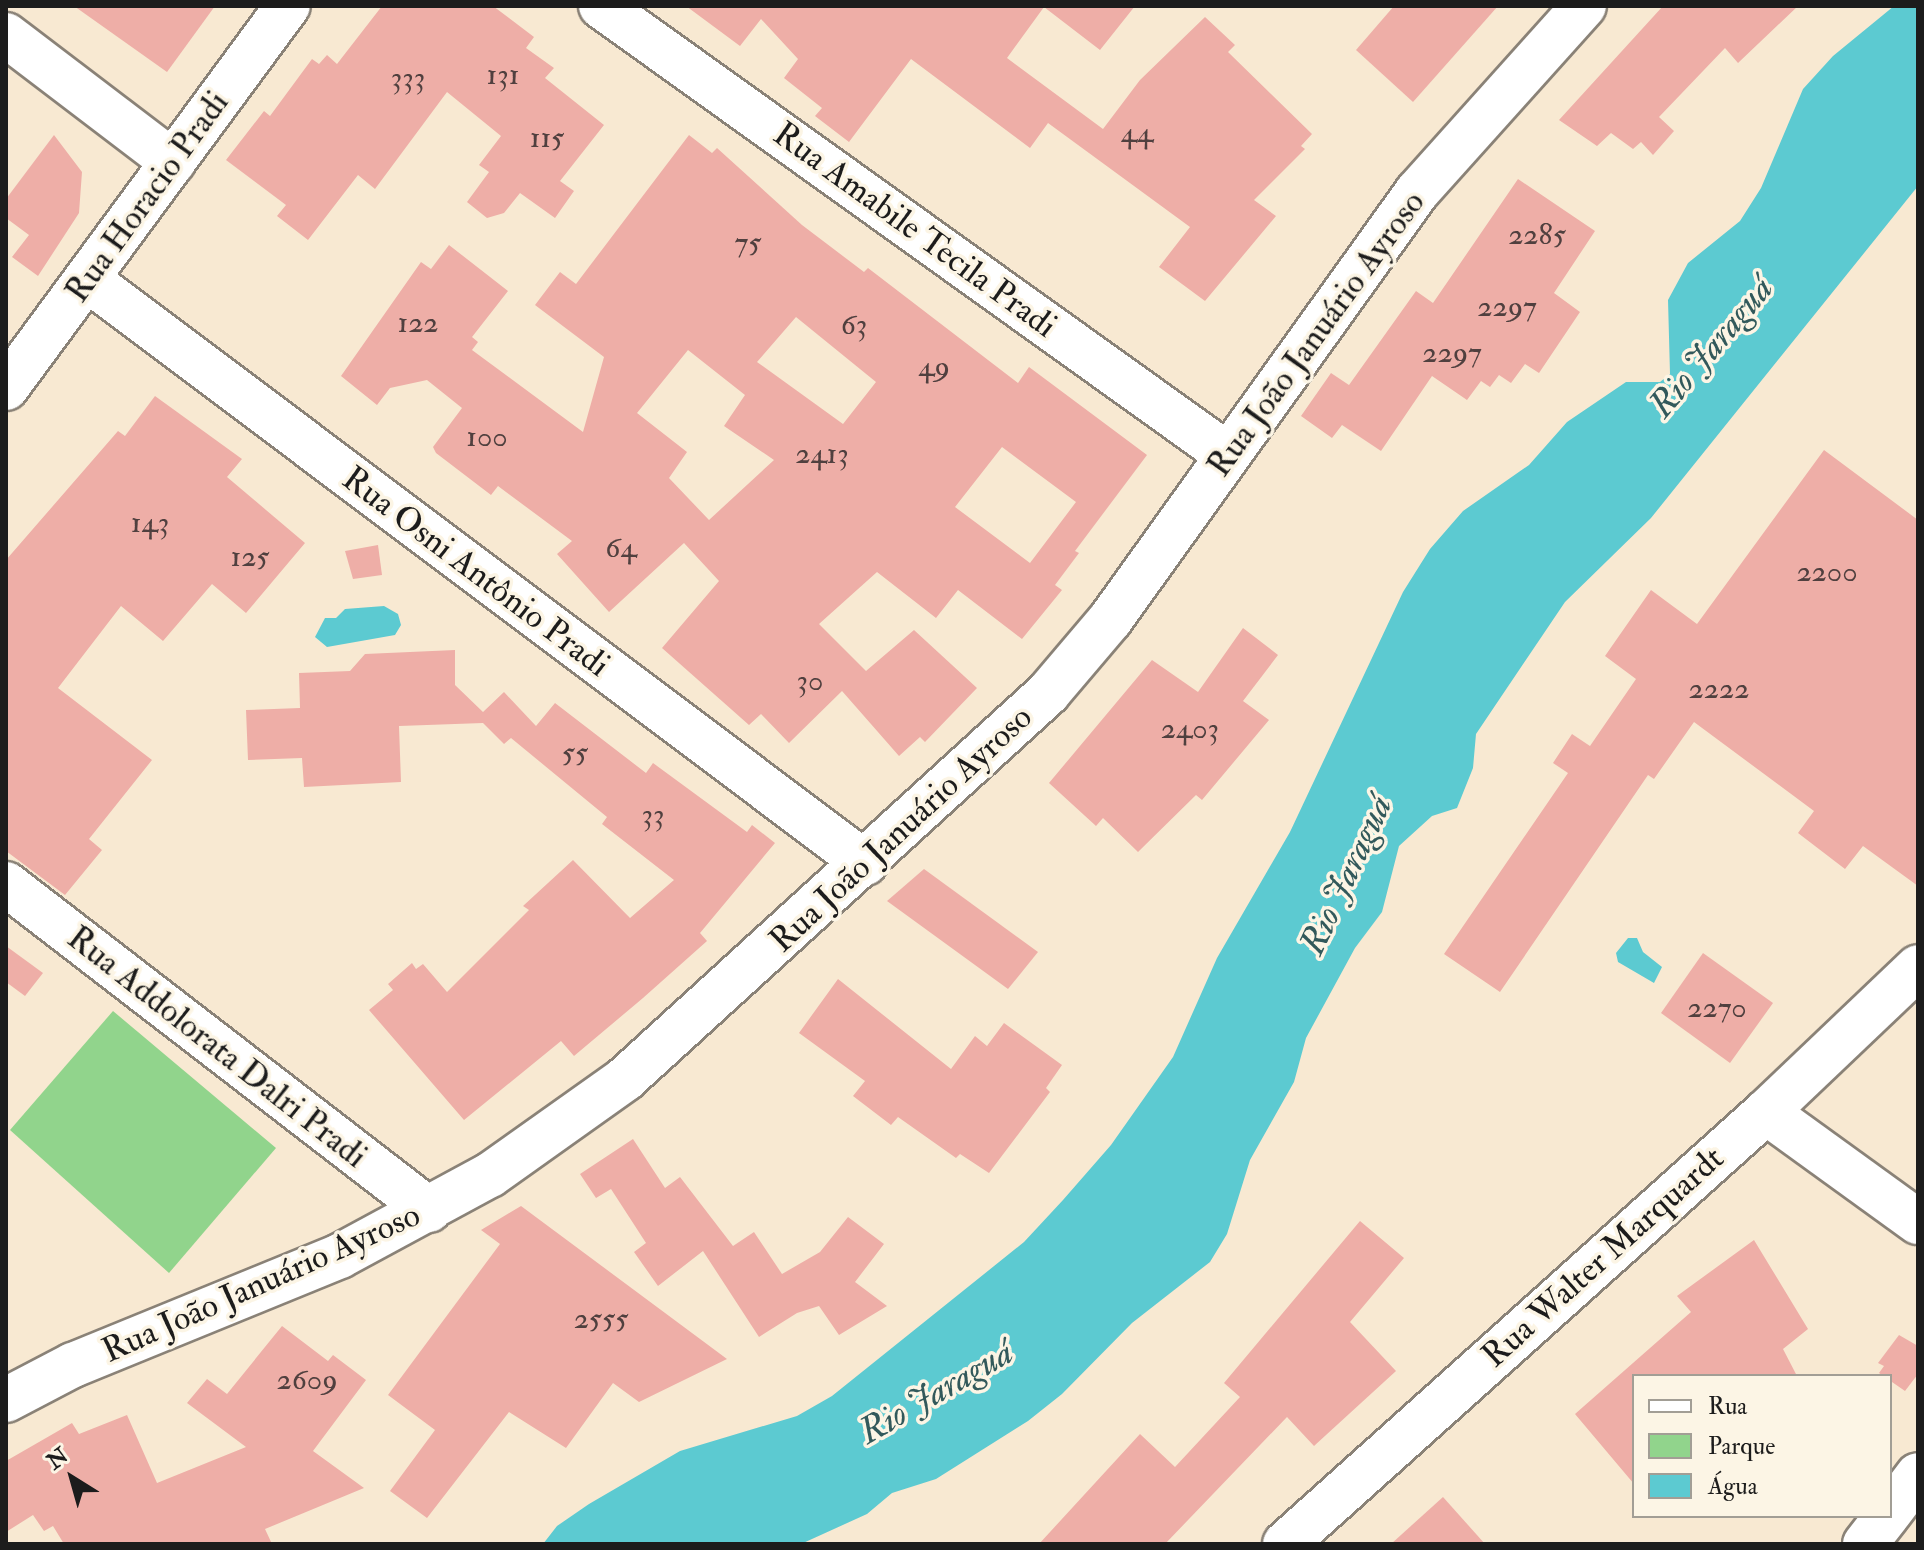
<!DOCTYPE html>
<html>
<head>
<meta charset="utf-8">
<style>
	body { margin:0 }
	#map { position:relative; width:1924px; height:1550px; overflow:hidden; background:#f8e9d2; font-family:"IM FELL Double Pica",serif }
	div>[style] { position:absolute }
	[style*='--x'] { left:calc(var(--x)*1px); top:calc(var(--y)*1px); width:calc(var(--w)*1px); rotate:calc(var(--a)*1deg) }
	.green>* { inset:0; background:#91d48c }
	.water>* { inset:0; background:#5ccad1 }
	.building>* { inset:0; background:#eeaea7 }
	.roads { filter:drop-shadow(2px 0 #8a8277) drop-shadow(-2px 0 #8a8277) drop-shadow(0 2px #8a8277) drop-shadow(0 -2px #8a8277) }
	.minor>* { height:44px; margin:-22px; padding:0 22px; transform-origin:22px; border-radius:22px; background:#fff }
	.major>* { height:44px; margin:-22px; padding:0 22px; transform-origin:22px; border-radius:22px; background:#fff }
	span { translate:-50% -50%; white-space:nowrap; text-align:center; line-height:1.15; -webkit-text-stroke:7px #fcf5e5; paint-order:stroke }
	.number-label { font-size:30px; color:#50403f }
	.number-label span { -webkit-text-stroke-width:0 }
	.street-label { font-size:34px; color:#1c1c1c }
	.water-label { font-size:36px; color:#32595b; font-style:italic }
	.frame { position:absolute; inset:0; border:8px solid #1c1c1c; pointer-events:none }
	.legend { position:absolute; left:1632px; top:1374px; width:260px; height:144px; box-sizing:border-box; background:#fcf5e5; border:2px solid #a29e95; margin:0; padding:10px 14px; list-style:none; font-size:24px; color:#1c1c1c }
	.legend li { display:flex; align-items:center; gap:16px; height:40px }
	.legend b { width:40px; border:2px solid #a29e95 }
	.north { position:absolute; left:32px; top:1438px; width:80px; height:80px; -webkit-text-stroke:6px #fcf5e5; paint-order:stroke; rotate:323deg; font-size:22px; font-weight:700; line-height:32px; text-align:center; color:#1c1c1c }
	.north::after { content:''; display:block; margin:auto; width:28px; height:36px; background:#1c1c1c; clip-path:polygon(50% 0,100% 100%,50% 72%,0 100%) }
</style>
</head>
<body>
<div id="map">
	<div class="green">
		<i style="clip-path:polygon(113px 1011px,276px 1148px,169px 1273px,10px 1130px)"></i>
	</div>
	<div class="water">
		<i style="clip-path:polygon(1894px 6px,1918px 6px,1918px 186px,1651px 518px,1565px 602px,1476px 734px,1473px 768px,1457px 808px,1432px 816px,1399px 846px,1382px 912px,1355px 948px,1306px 1038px,1294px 1082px,1250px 1160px,1227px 1234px,1210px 1262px,1132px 1323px,1062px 1394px,1028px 1421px,936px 1479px,892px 1493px,867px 1514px,801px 1544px,543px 1544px,557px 1526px,589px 1504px,680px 1451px,797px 1416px,832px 1396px,1024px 1242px,1063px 1200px,1111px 1145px,1173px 1057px,1217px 958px,1290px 832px,1403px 592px,1430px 549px,1463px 511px,1529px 465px,1567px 422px,1626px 382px,1660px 382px,1670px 374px,1668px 300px,1688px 263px,1740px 221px,1761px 188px,1803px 89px,1833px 56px)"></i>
		<i style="clip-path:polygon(384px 606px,398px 614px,401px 625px,395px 635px,327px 647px,315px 637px,325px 618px,336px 618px,345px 609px)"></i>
		<i style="clip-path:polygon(1628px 938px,1637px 938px,1643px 952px,1662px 967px,1654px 983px,1618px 962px,1616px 953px)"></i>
	</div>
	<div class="building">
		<i style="clip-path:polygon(74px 6px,215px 6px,167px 72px)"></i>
		<i style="clip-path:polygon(382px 6px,493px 6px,534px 37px,526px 48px,554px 68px,545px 78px,604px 125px,560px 181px,574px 191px,555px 218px,520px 193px,504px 213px,487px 218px,467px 202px,489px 172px,479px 165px,501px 136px,447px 92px,375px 189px,358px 175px,308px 240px,277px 216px,286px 205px,226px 160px,264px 111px,270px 116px,312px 59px,319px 64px,327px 55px,337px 64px)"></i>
		<i style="clip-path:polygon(686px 6px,1135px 6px,1100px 50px,1044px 7px,1007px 58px,1103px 129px,1140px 80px,1205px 17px,1235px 45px,1228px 52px,1312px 134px,1301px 146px,1305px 149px,1254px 200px,1276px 216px,1205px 301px,1159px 267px,1190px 227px,1048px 123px,1030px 148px,911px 59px,849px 142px,815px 116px,822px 108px,784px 78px,798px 59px,761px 19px,740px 46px)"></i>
		<i style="clip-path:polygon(1394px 6px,1498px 6px,1413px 102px,1356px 50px)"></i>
		<i style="clip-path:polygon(1663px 6px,1798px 6px,1738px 63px,1725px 48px,1659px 117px,1674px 131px,1653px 155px,1641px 142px,1633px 149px,1611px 133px,1597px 146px,1559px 120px)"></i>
		<i style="clip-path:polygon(54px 135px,82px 172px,79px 213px,38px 276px,12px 257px,29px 235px,6px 218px,6px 199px)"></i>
		<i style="clip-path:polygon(evenodd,689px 135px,712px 153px,717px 148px,802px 225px,864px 272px,868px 268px,1018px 383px,1029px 367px,1147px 455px,1075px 551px,1079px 553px,1055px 585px,1062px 590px,1022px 639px,958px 590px,936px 618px,877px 572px,819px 624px,866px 671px,914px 630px,977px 688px,925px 742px,920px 737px,899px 756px,842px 691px,789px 743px,761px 714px,749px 725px,662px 648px,719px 581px,684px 543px,609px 612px,557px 554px,572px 541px,498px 486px,491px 495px,436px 453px,433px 447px,462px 408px,427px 380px,390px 388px,377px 405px,341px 376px,421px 262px,431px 269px,449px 245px,508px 291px,472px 337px,478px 342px,472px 350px,583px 432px,604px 357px,535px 305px,560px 272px,576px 284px,689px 135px,796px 317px,876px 382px,843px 424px,757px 362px,796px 317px,689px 135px,688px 350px,745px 395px,724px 426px,774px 460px,709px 520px,669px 478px,687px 452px,637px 413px,688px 350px,689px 135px,1002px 447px,1076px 502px,1030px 563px,955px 507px,1002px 447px)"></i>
		<i style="clip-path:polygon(1518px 179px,1595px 231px,1554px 293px,1580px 312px,1539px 373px,1525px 364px,1511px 383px,1499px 375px,1490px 387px,1481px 381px,1467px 400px,1432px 376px,1381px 451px,1342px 425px,1332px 438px,1301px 416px,1331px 373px,1349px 385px,1416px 291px,1433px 303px)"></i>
		<i style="clip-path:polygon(155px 396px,242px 459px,227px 477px,305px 543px,246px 613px,212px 584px,163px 641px,121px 606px,58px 688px,152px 760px,89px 839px,102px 850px,65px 895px,6px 851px,6px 560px,118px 431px,125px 436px)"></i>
		<i style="clip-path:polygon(1824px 450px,1918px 520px,1918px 886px,1863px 846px,1845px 869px,1798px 833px,1814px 811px,1694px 722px,1654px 779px,1648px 775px,1500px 992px,1444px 954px,1568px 773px,1553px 763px,1572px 734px,1590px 746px,1636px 679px,1605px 656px,1651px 590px,1697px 624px)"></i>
		<i style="clip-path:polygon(378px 545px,382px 575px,353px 579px,345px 551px)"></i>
		<i style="clip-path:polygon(1243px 628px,1278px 655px,1243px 701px,1269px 720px,1202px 800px,1196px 795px,1138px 852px,1103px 818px,1096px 826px,1049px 783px,1152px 660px,1198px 692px)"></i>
		<i style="clip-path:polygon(455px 650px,455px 685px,483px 712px,504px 692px,536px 726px,555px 703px,646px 773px,653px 763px,747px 832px,752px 825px,775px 843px,700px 933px,707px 941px,643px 998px,574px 1056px,561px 1041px,464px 1120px,369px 1010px,393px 990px,388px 984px,412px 963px,416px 969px,423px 964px,447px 992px,529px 910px,523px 906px,573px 860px,630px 918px,674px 880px,602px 824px,607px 817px,511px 738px,504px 744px,483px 723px,399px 726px,401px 782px,304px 787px,302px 758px,248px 760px,246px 710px,300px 708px,299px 673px,350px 671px,365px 654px)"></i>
		<i style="clip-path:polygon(924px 869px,1038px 952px,1008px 989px,887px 901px)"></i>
		<i style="clip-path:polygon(6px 946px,43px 973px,25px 996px,6px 982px)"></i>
		<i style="clip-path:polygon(1703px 953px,1773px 1003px,1730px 1063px,1661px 1013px)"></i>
		<i style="clip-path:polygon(838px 979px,951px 1069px,975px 1036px,987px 1046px,1004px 1023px,1062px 1065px,1046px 1088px,1050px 1092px,989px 1173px,960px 1154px,956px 1158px,898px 1117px,891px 1125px,853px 1096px,865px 1081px,799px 1033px)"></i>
		<i style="clip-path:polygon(633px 1139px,665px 1188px,680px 1177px,733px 1246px,754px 1232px,782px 1274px,820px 1252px,848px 1217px,884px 1244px,855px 1282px,887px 1306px,839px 1335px,819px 1306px,797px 1313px,759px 1337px,703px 1251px,658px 1286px,634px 1252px,646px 1243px,611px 1189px,596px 1198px,580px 1174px)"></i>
		<i style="clip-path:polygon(521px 1206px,727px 1359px,639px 1402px,613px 1383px,566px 1448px,509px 1412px,427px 1518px,390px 1491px,435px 1430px,388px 1395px,500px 1244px,481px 1230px)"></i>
		<i style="clip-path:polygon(1360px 1221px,1404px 1258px,1350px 1322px,1396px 1371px,1314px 1446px,1287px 1417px,1165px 1544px,1039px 1544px,1140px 1434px,1175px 1467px,1240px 1397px,1224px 1383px)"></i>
		<i style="clip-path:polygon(1754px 1240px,1808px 1329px,1783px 1349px,1797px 1376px,1634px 1376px,1634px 1484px,1575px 1414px,1691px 1312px,1677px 1296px)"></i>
		<i style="clip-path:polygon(282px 1326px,328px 1361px,333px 1355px,366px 1380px,313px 1451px,364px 1488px,265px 1529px,272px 1544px,64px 1544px,53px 1526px,44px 1531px,33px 1515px,6px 1532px,6px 1461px,72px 1423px,79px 1434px,127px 1415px,157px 1483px,246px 1447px,187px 1403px,207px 1379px,227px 1394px)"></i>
		<i style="clip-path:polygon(1899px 1335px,1918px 1346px,1918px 1374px,1905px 1391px,1879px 1373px,1884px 1366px,1878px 1363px)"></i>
		<i style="clip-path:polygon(1443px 1497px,1485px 1544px,1391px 1544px)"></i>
	</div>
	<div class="roads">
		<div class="minor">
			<i style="--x:601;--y:6;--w:771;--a:35.61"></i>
			<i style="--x:6;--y:35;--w:210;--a:37.3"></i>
			<i style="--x:87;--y:279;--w:973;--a:36.89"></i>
			<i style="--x:6;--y:388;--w:475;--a:-53.6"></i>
			<i style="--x:6;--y:884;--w:534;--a:37.62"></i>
			<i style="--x:1766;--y:1112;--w:188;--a:35.9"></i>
			<i style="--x:1890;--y:1512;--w:46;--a:-52.9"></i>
			<i style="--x:1865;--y:1544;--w:36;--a:-52"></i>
		</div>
		<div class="major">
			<i style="--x:6;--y:1400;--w:76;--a:-27.6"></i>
			<i style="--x:73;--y:1365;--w:288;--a:-22.2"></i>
			<i style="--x:340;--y:1256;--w:170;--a:-28.4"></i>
			<i style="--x:490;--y:1175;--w:166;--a:-35.4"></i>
			<i style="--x:625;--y:1079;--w:573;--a:-42.38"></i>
			<i style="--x:1048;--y:693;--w:96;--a:-49.7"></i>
			<i style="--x:1110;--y:620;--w:527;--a:-54.35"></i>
			<i style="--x:1417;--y:192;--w:250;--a:-48.1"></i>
			<i style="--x:1285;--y:1544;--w:647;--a:-41.93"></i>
			<i style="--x:1766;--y:1112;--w:210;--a:-43.6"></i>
		</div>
	</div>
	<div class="number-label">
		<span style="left:503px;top:75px">131</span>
		<span style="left:408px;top:78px">333</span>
		<span style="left:1137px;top:133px">44</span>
		<span style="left:547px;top:138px">115</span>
		<span style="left:1537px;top:235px">2285</span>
		<span style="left:748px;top:243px">75</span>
		<span style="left:1507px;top:307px">2297</span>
		<span style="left:418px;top:323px">122</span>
		<span style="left:854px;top:325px">63</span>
		<span style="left:1452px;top:353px">2297</span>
		<span style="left:934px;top:367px">49</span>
		<span style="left:487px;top:437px">100</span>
		<span style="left:822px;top:454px">2413</span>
		<span style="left:150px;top:523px">143</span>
		<span style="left:621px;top:548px">64</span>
		<span style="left:250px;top:557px">125</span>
		<span style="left:1827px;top:572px">2200</span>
		<span style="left:810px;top:681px">30</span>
		<span style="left:1719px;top:689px">2222</span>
		<span style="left:1190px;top:729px">2403</span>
		<span style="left:575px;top:753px">55</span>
		<span style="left:653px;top:815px">33</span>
		<span style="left:1717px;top:1008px">2270</span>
		<span style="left:601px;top:1319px">2555</span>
		<span style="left:307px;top:1380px">2609</span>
	</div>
	<div class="street-label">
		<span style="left:147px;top:197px;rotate:-54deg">Rua Horacio Pradi</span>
		<span style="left:915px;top:230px;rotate:36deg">Rua Amabile Tecila Pradi</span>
		<span style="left:1316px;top:334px;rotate:-54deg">Rua João Januário Ayroso</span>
		<span style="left:476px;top:572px;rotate:37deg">Rua Osni Antônio Pradi</span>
		<span style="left:901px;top:829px;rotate:-43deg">Rua João Januário Ayroso</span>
		<span style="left:217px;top:1047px;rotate:38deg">Rua Addolorata Dalri Pradi</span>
		<span style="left:1603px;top:1257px;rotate:-42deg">Rua Walter Marquardt</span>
		<span style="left:261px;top:1283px;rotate:-24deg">Rua João Januário Ayroso</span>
	</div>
	<div class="water-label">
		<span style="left:1711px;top:347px;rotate:-50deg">Rio Jaraguá</span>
		<span style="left:1346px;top:875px;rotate:-65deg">Rio Jaraguá</span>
		<span style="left:936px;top:1392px;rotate:-30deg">Rio Jaraguá</span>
	</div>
	<div class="frame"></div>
	<ul class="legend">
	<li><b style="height:10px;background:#fff"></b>Rua</li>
	<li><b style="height:22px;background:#91d48c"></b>Parque</li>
	<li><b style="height:22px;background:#5ccad1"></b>Água</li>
	</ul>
	<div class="north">N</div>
</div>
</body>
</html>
